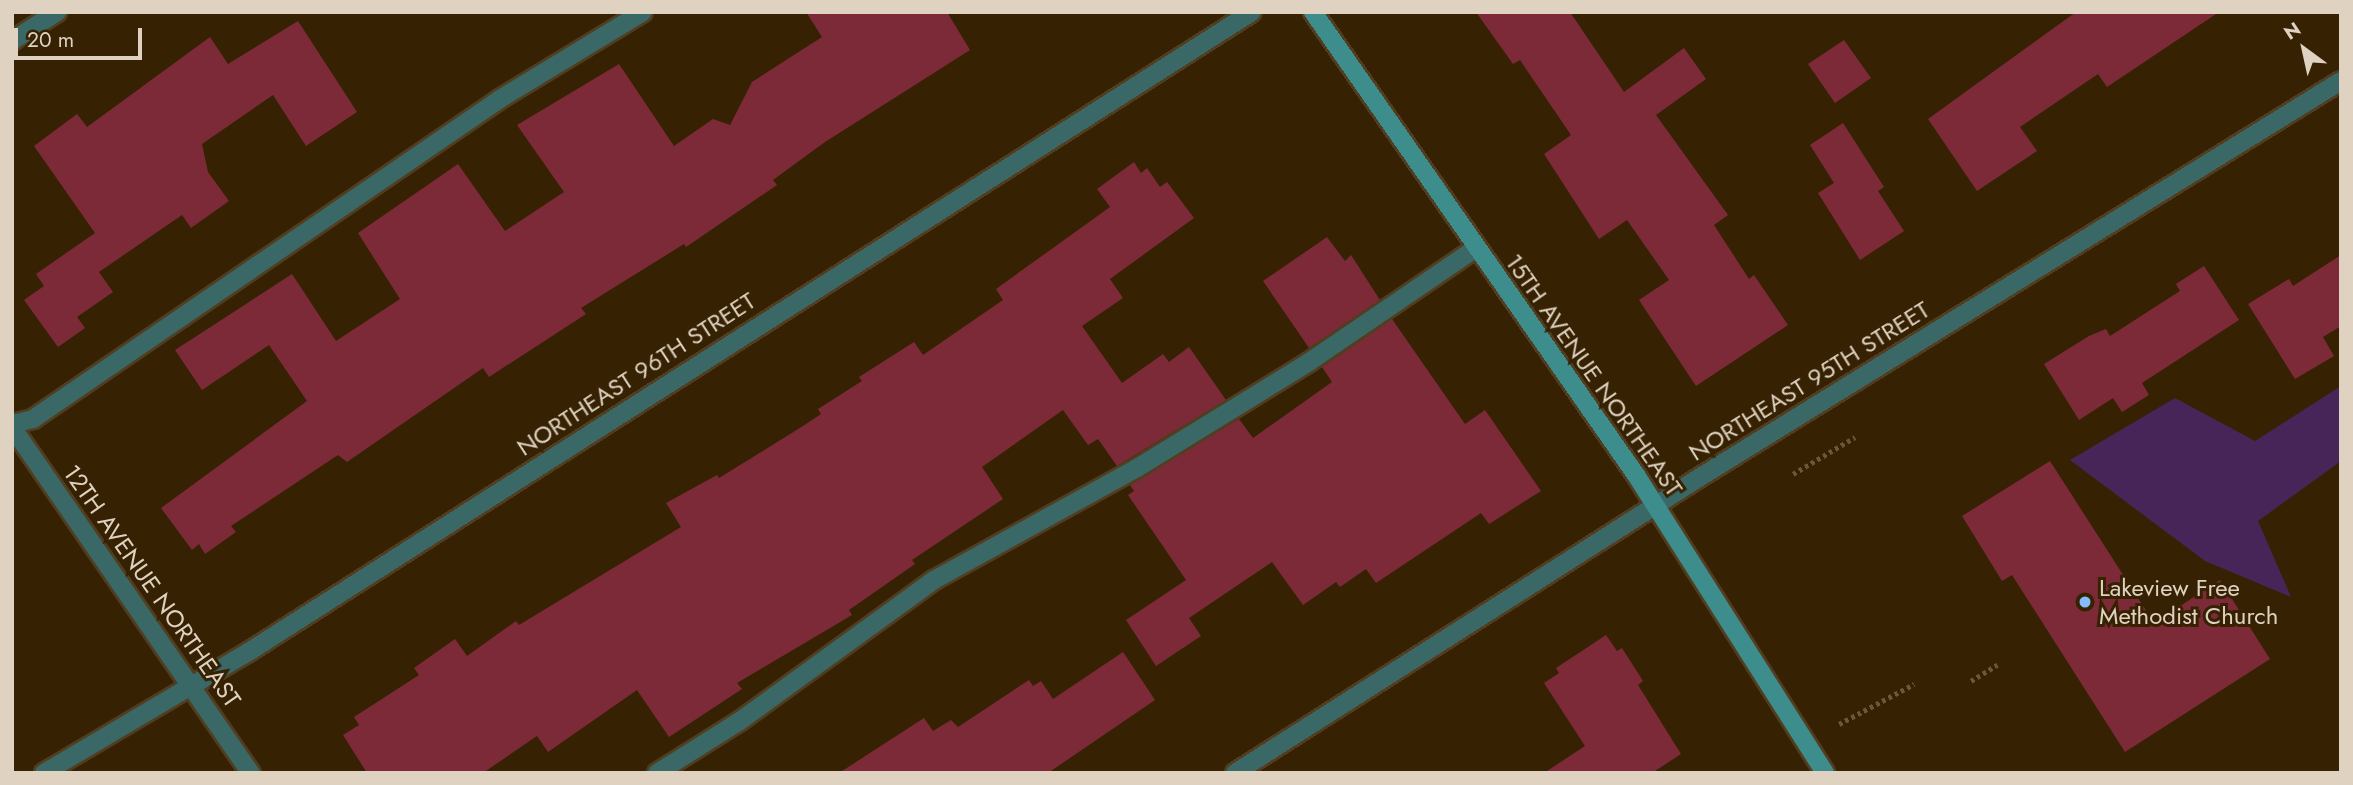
<!DOCTYPE html>
<html>
<head>
<meta charset="utf-8">
<style>
	body { margin:0 }
	#map { position:relative; width:2353px; height:785px; overflow:hidden; background:#362203; font-family:Jost,sans-serif }
	div>[style] { position:absolute }
	[style*='--x'] { left:calc(var(--x)*1px); top:calc(var(--y)*1px); width:calc(var(--w)*1px); rotate:calc(var(--a)*1deg) }
	.green>* { inset:0; background:#482559 }
	.building>* { inset:0; background:#7c2a37 }
	.path>* { height:4.5px; margin-top:-2.25px; transform-origin:0; background:repeating-linear-gradient(90deg,#6a583d 0 3.5px,transparent 0 7px) }
	.roads { filter:drop-shadow(2px 0 #513e21) drop-shadow(-2px 0 #513e21) drop-shadow(0 2px #513e21) drop-shadow(0 -2px #513e21) }
	.lane>* { height:18px; margin:-9px; padding:0 9px; transform-origin:9px; border-radius:9px; background:#396867 }
	.street>* { height:18px; margin:-9px; padding:0 9px; transform-origin:9px; border-radius:9px; background:#396867 }
	.secondary>* { height:18px; margin:-9px; padding:0 9px; transform-origin:9px; border-radius:9px; background:#3d8d8c }
	.dots>* { width:19px; height:19px; translate:-50% -50%; box-sizing:border-box; border:4px solid #362203; border-radius:50% }
	span { translate:-50% -50%; white-space:nowrap; text-align:center; line-height:1.15; -webkit-text-stroke:6px #362203; paint-order:stroke }
	.street-label { font-size:24px; color:#dfd2c1 }
	.poi-label { font-size:24px; color:#dfd2c1 }
	.left { translate:0 -50%; text-align:left }
	.frame { position:absolute; inset:0; border:14px solid #dfd2c1; pointer-events:none }
	.north { position:absolute; left:2269px; top:14px; width:70px; height:70px; -webkit-text-stroke:5px #362203; paint-order:stroke; rotate:327deg; font-size:19px; font-weight:700; line-height:28px; text-align:center; color:#dfd2c1 }
	.north::after { content:''; display:block; margin:auto; width:24px; height:32px; background:#dfd2c1; clip-path:polygon(50% 0,100% 100%,50% 72%,0 100%) }
	.scale { position:absolute; left:14px; top:28px; width:128px; height:32px; box-sizing:border-box; border:4px solid #dfd2c1; border-top:0; padding-left:9px; font-size:21px; line-height:24px; white-space:nowrap; color:#dfd2c1; -webkit-text-stroke:5px #362203; paint-order:stroke }
</style>
</head>
<body>
<div id="map">
	<div class="green">
		<i style="clip-path:polygon(2341px 386px,2341px 461px,2258px 521px,2291px 597px,2205px 561px,2070px 460px,2175px 398px,2255px 441px)"></i>
	</div>
	<div class="building">
		<i style="clip-path:polygon(806px 12px,947px 12px,970px 50px,825px 142px,773px 180px,777px 185px,686px 247px,684px 244px,581px 308px,586px 314px,489px 377px,483px 368px,347px 462px,338px 455px,231px 526px,236px 532px,205px 554px,199px 544px,192px 550px,161px 508px,307px 401px,269px 345px,202px 390px,175px 350px,292px 274px,336px 341px,400px 299px,358px 233px,458px 164px,505px 231px,564px 192px,517px 125px,619px 64px,674px 146px,713px 119px,730px 125px,752px 82px,822px 37px)"></i>
		<i style="clip-path:polygon(1476px 12px,1570px 12px,1624px 92px,1684px 48px,1706px 79px,1656px 115px,1728px 215px,1714px 225px,1749px 279px,1754px 275px,1788px 325px,1696px 386px,1639px 300px,1669px 280px,1627px 220px,1599px 239px,1544px 154px,1571px 135px,1520px 60px,1513px 64px)"></i>
		<i style="clip-path:polygon(2076px 12px,2219px 12px,2107px 87px,2098px 74px,2020px 127px,2037px 151px,1977px 191px,1928px 119px)"></i>
		<i style="clip-path:polygon(298px 21px,357px 112px,306px 146px,273px 95px,202px 144px,208px 172px,229px 201px,191px 228px,182px 215px,99px 272px,113px 292px,77px 317px,85px 328px,58px 347px,24px 300px,44px 286px,36px 274px,95px 233px,34px 146px,77px 114px,87px 127px,210px 37px,228px 64px)"></i>
		<i style="clip-path:polygon(1844px 40px,1871px 78px,1835px 103px,1808px 64px)"></i>
		<i style="clip-path:polygon(1843px 123px,1884px 187px,1878px 191px,1904px 231px,1860px 260px,1818px 193px,1834px 183px,1810px 145px)"></i>
		<i style="clip-path:polygon(1134px 162px,1141px 173px,1147px 168px,1160px 187px,1167px 182px,1194px 218px,1110px 279px,1123px 298px,1082px 326px,1122px 383px,1163px 354px,1169px 362px,1189px 347px,1226px 400px,1117px 466px,1098px 439px,1088px 445px,1063px 410px,982px 467px,1003px 499px,912px 560px,915px 564px,849px 610px,852px 615px,737px 683px,742px 689px,669px 737px,637px 690px,548px 752px,537px 736px,483px 773px,367px 773px,343px 735px,359px 725px,354px 717px,419px 675px,414px 668px,455px 639px,467px 656px,516px 621px,519px 625px,681px 527px,666px 503px,717px 475px,719px 478px,803px 426px,821px 414px,818px 409px,862px 381px,859px 377px,914px 342px,923px 355px,1003px 300px,996px 289px,1110px 207px,1097px 189px)"></i>
		<i style="clip-path:polygon(1327px 237px,1345px 261px,1351px 255px,1380px 300px,1309px 348px,1263px 281px)"></i>
		<i style="clip-path:polygon(2341px 255px,2341px 326px,2323px 337px,2334px 356px,2295px 379px,2248px 304px,2289px 279px,2293px 286px)"></i>
		<i style="clip-path:polygon(2204px 266px,2239px 320px,2142px 383px,2149px 395px,2122px 412px,2113px 398px,2079px 420px,2044px 364px,2089px 336px,2106px 329px,2110px 336px,2180px 291px,2176px 284px)"></i>
		<i style="clip-path:polygon(1392px 319px,1465px 424px,1485px 410px,1541px 491px,1489px 524px,1481px 513px,1376px 583px,1366px 569px,1340px 587px,1336px 582px,1303px 605px,1272px 562px,1189px 618px,1201px 636px,1156px 666px,1126px 620px,1186px 580px,1128px 495px,1134px 491px,1130px 485px,1239px 419px,1253px 438px,1332px 382px,1322px 367px)"></i>
		<i style="clip-path:polygon(2050px 461px,2154px 623px,2220px 580px,2270px 659px,2125px 752px,2012px 575px,2002px 581px,1962px 516px)"></i>
		<i style="clip-path:polygon(1606px 635px,1617px 651px,1622px 648px,1643px 681px,1638px 685px,1681px 754px,1652px 773px,1544px 773px,1585px 746px,1544px 683px,1559px 673px,1556px 668px)"></i>
		<i style="clip-path:polygon(1123px 652px,1155px 700px,1048px 773px,839px 773px,924px 718px,933px 731px,951px 720px,958px 727px,1029px 680px,1033px 686px,1041px 681px,1053px 699px)"></i>
	</div>
	<div class="path">
		<i style="--x:1793;--y:474;--w:72;--a:-30.8"></i>
		<i style="--x:1971;--y:681;--w:31;--a:-32"></i>
		<i style="--x:1839;--y:724;--w:85;--a:-28.1"></i>
	</div>
	<div class="roads">
		<div class="lane">
			<i style="--x:12;--y:424;--w:22;--a:-13"></i>
			<i style="--x:33;--y:419;--w:566;--a:-34.42"></i>
			<i style="--x:500;--y:99;--w:167;--a:-31.3"></i>
			<i style="--x:657;--y:773;--w:98;--a:-32.1"></i>
			<i style="--x:740;--y:721;--w:240;--a:-36"></i>
			<i style="--x:934;--y:580;--w:232;--a:-28.9"></i>
			<i style="--x:1137;--y:468;--w:202;--a:-31.6"></i>
			<i style="--x:1309;--y:362;--w:202;--a:-34.3"></i>
		</div>
		<div class="street">
			<i style="--x:12;--y:41;--w:54;--a:-32.8"></i>
			<i style="--x:12;--y:427;--w:421;--a:55.4"></i>
			<i style="--x:44;--y:773;--w:239;--a:-30.6"></i>
			<i style="--x:250;--y:651;--w:1188;--a:-32.53"></i>
			<i style="--x:1235;--y:773;--w:548;--a:-32.47"></i>
			<i style="--x:1697;--y:479;--w:757;--a:-31.72"></i>
		</div>
		<div class="secondary">
			<i style="--x:1313;--y:12;--w:565;--a:55.1"></i>
			<i style="--x:1636;--y:475;--w:353;--a:57.6"></i>
		</div>
	</div>
	<div class="dots">
		<i style="left:2085px;top:602px;background:#86bbfb"></i>
	</div>
	<div class="street-label">
		<span style="left:636px;top:374px;rotate:-33deg">NORTHEAST 96TH STREET</span>
		<span style="left:1594px;top:375px;rotate:55deg">15TH AVENUE NORTHEAST</span>
		<span style="left:1809px;top:381px;rotate:-32deg">NORTHEAST 95TH STREET</span>
		<span style="left:152px;top:586px;rotate:55deg">12TH AVENUE NORTHEAST</span>
	</div>
	<div class="poi-label">
		<span class="left" style="left:2099px;top:602px">Lakeview Free<br>Methodist Church</span>
	</div>
	<div class="frame"></div>
	<div class="north">N</div>
	<div class="scale">20 m</div>
</div>
</body>
</html>
